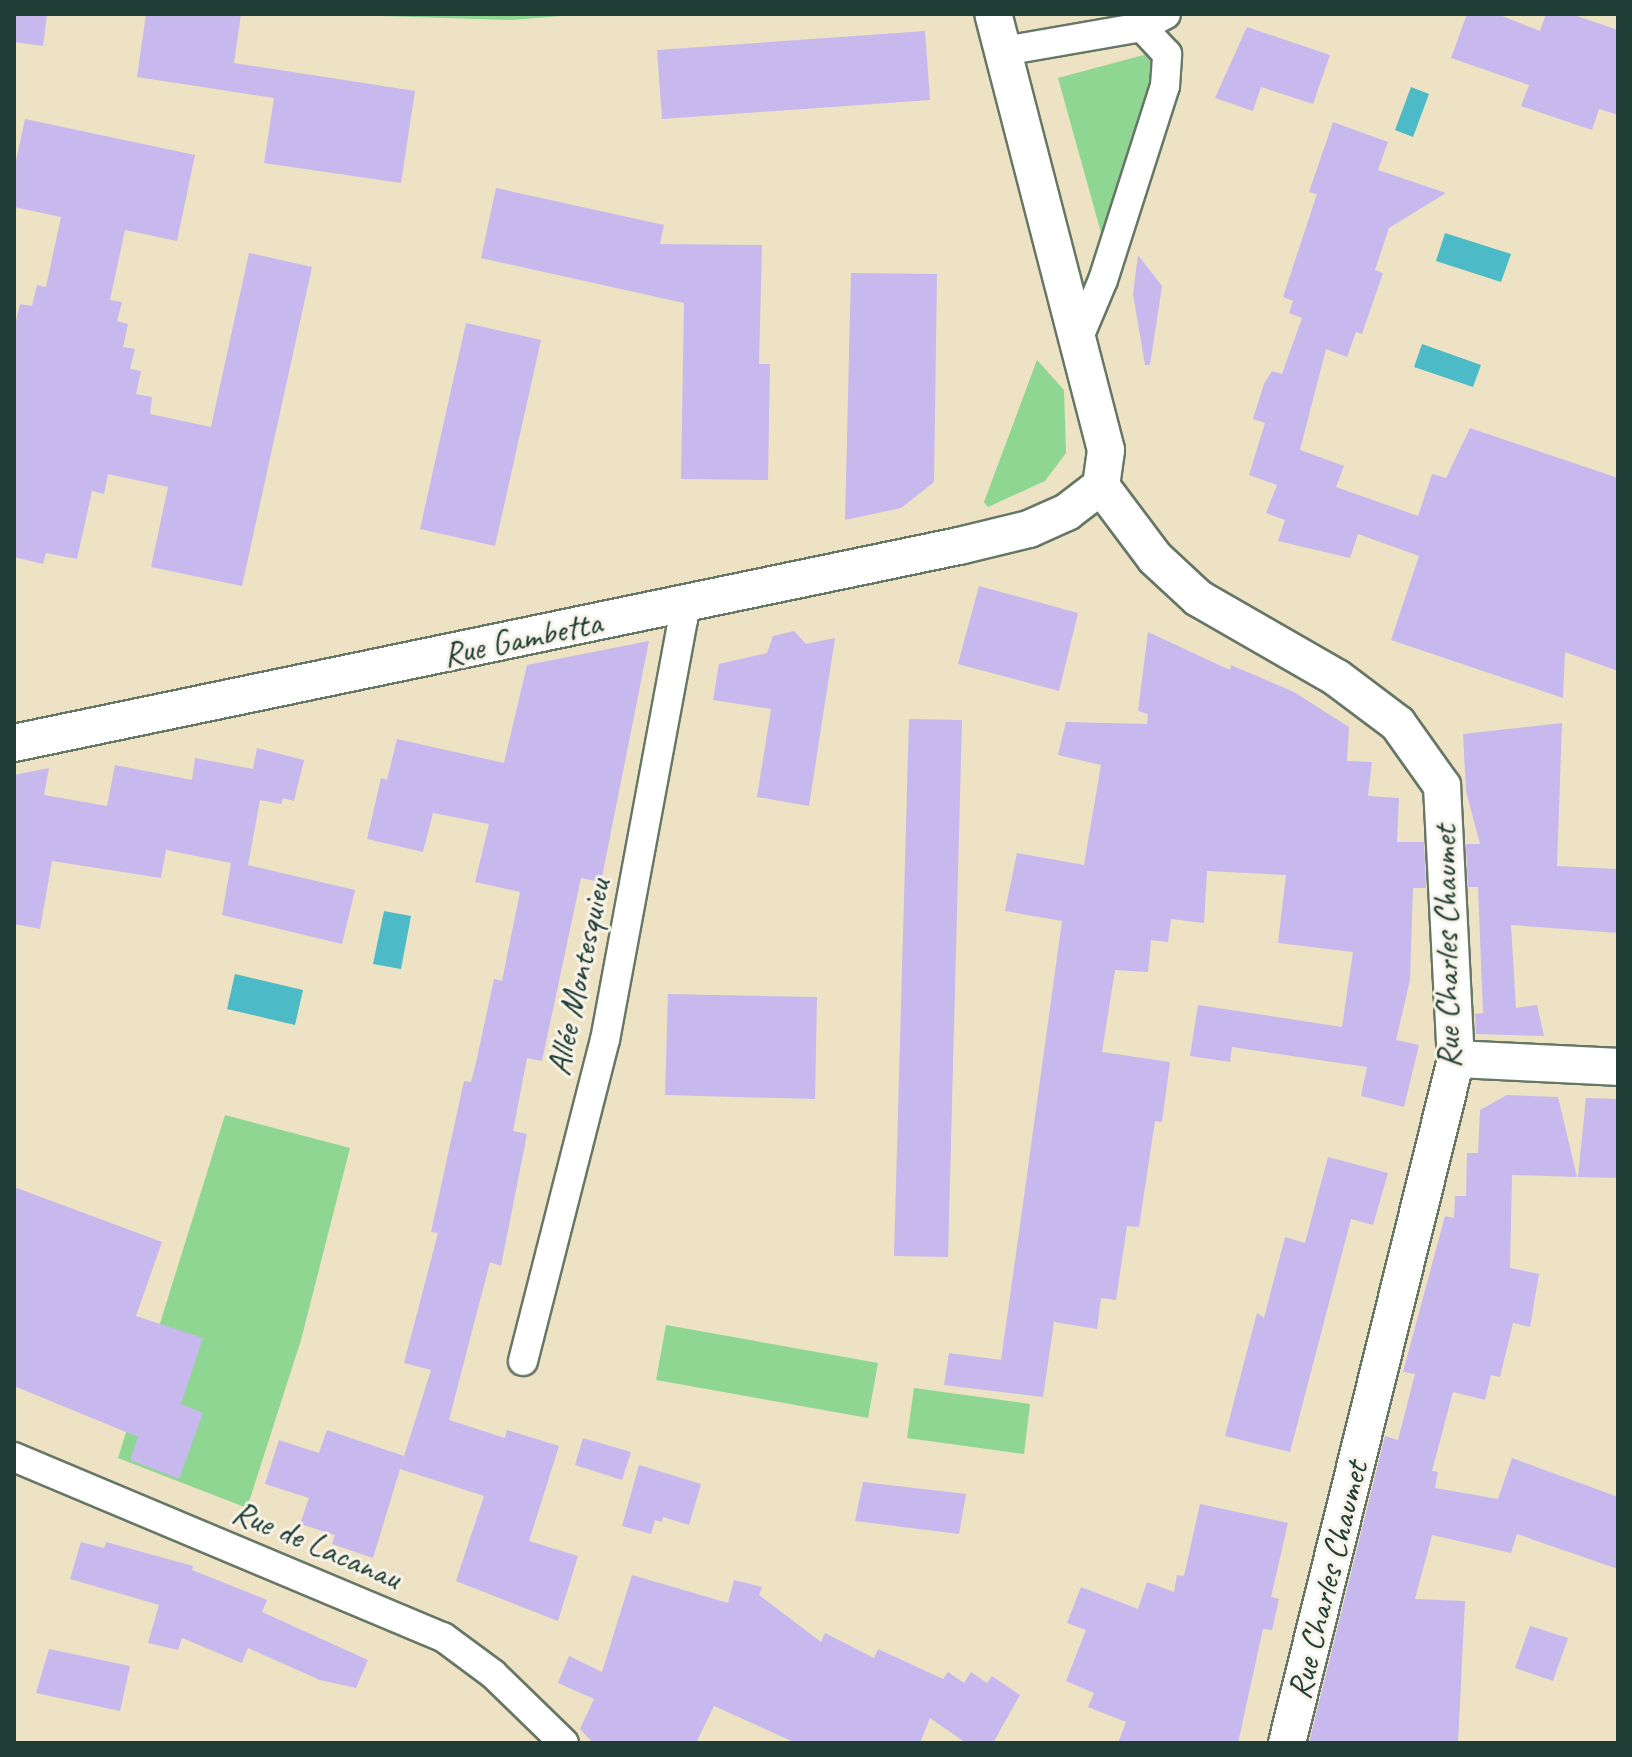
<!DOCTYPE html>
<html>
<head>
<meta charset="utf-8">
<style>
	body { margin:0 }
	#map { position:relative; width:1632px; height:1757px; overflow:hidden; background:#ede3c4; font-family:Caveat,sans-serif }
	div>[style] { position:absolute }
	[style*='--x'] { left:calc(var(--x)*1px); top:calc(var(--y)*1px); width:calc(var(--w)*1px); rotate:calc(var(--a)*1deg) }
	.green>* { inset:0; background:#8ed691 }
	.water>* { inset:0; background:#4cbac7 }
	.building>* { inset:0; background:#c7b8ed }
	.roads { filter:drop-shadow(2px 0 #677766) drop-shadow(-2px 0 #677766) drop-shadow(0 2px #677766) drop-shadow(0 -2px #677766) }
	.minor>* { height:28px; margin:-14px; padding:0 14px; transform-origin:14px; border-radius:14px; background:#fff }
	.tertiary>* { height:36px; margin:-18px; padding:0 18px; transform-origin:18px; border-radius:18px; background:#fff }
	span { translate:-50% -50%; white-space:nowrap; text-align:center; line-height:1.15; -webkit-text-stroke:6px #f7f3e8; paint-order:stroke }
	.street-label { font-size:34px; color:#1f3d34 }
	.frame { position:absolute; inset:0; border:16px solid #1f3d34; pointer-events:none }
</style>
</head>
<body>
<div id="map">
	<div class="green">
		<i style="clip-path:polygon(316px 14px,585px 14px,512px 20px)"></i>
		<i style="clip-path:polygon(1151px 53px,1154px 66px,1105px 247px,1058px 78px)"></i>
		<i style="clip-path:polygon(1037px 360px,1064px 390px,1066px 453px,1045px 481px,988px 507px,984px 502px)"></i>
		<i style="clip-path:polygon(225px 1115px,350px 1148px,301px 1340px,247px 1508px,118px 1458px)"></i>
		<i style="clip-path:polygon(666px 1325px,878px 1363px,868px 1418px,656px 1380px)"></i>
		<i style="clip-path:polygon(914px 1388px,1030px 1404px,1024px 1454px,907px 1438px)"></i>
	</div>
	<div class="water">
		<i style="clip-path:polygon(1411px 87px,1429px 94px,1413px 137px,1395px 130px)"></i>
		<i style="clip-path:polygon(1445px 233px,1511px 254px,1501px 282px,1436px 261px)"></i>
		<i style="clip-path:polygon(1422px 344px,1481px 365px,1473px 387px,1414px 367px)"></i>
		<i style="clip-path:polygon(384px 911px,411px 916px,401px 969px,373px 964px)"></i>
		<i style="clip-path:polygon(235px 974px,303px 990px,295px 1025px,227px 1009px)"></i>
	</div>
	<div class="building">
		<i style="clip-path:polygon(14px 14px,47px 14px,43px 46px,14px 42px)"></i>
		<i style="clip-path:polygon(146px 14px,241px 14px,234px 63px,415px 91px,401px 183px,264px 163px,274px 98px,137px 77px)"></i>
		<i style="clip-path:polygon(1467px 14px,1497px 14px,1540px 31px,1546px 14px,1571px 14px,1618px 30px,1618px 115px,1599px 109px,1592px 130px,1521px 106px,1529px 85px,1451px 58px)"></i>
		<i style="clip-path:polygon(1247px 27px,1330px 55px,1313px 104px,1261px 87px,1253px 111px,1215px 98px)"></i>
		<i style="clip-path:polygon(925px 31px,930px 100px,662px 119px,657px 50px)"></i>
		<i style="clip-path:polygon(25px 119px,195px 155px,177px 241px,125px 230px,110px 300px,122px 302px,117px 321px,128px 324px,123px 347px,135px 349px,130px 369px,141px 371px,136px 394px,152px 397px,150px 414px,211px 427px,249px 253px,312px 267px,242px 586px,151px 567px,168px 487px,108px 474px,104px 494px,92px 491px,77px 559px,46px 553px,43px 564px,14px 557px,14px 329px,20px 304px,32px 306px,37px 285px,46px 287px,61px 217px,14px 207px,14px 170px)"></i>
		<i style="clip-path:polygon(1333px 122px,1388px 142px,1378px 170px,1446px 193px,1389px 228px,1375px 270px,1383px 273px,1362px 334px,1356px 332px,1347px 357px,1326px 349px,1300px 450px,1344px 466px,1336px 487px,1418px 516px,1432px 474px,1446px 478px,1470px 428px,1618px 478px,1618px 671px,1565px 652px,1563px 698px,1391px 640px,1419px 556px,1358px 534px,1350px 558px,1278px 541px,1285px 520px,1266px 513px,1277px 485px,1249px 475px,1265px 423px,1253px 419px,1264px 384px,1272px 371px,1282px 374px,1302px 318px,1289px 313px,1293px 301px,1283px 297px,1317px 194px,1309px 192px)"></i>
		<i style="clip-path:polygon(496px 188px,664px 225px,660px 244px,762px 245px,759px 364px,770px 364px,768px 480px,681px 479px,684px 303px,481px 258px)"></i>
		<i style="clip-path:polygon(1138px 255px,1162px 286px,1150px 365px,1145px 365px,1133px 294px)"></i>
		<i style="clip-path:polygon(851px 273px,937px 274px,934px 482px,901px 508px,845px 520px)"></i>
		<i style="clip-path:polygon(466px 323px,541px 340px,495px 546px,420px 529px)"></i>
		<i style="clip-path:polygon(979px 586px,1078px 613px,1059px 691px,958px 664px)"></i>
		<i style="clip-path:polygon(794px 631px,806px 644px,835px 638px,809px 806px,757px 797px,771px 709px,713px 700px,719px 664px,767px 653px,773px 636px)"></i>
		<i style="clip-path:polygon(1148px 632px,1230px 670px,1231px 665px,1294px 692px,1349px 727px,1347px 761px,1372px 762px,1368px 796px,1399px 798px,1397px 842px,1424px 842px,1426px 888px,1413px 888px,1410px 980px,1396px 1040px,1419px 1045px,1404px 1107px,1361px 1096px,1367px 1067px,1232px 1047px,1230px 1062px,1190px 1056px,1198px 1005px,1342px 1027px,1353px 952px,1278px 943px,1286px 875px,1207px 871px,1204px 923px,1171px 919px,1168px 942px,1151px 940px,1148px 972px,1115px 970px,1102px 1052px,1170px 1062px,1162px 1122px,1155px 1121px,1139px 1227px,1127px 1226px,1116px 1300px,1101px 1298px,1097px 1329px,1054px 1322px,1043px 1397px,944px 1385px,949px 1353px,1001px 1360px,1022px 1211px,1062px 921px,1005px 911px,1017px 853px,1084px 865px,1101px 765px,1058px 755px,1066px 722px,1147px 724px,1148px 714px,1138px 711px)"></i>
		<i style="clip-path:polygon(649px 641px,601px 882px,581px 878px,542px 1061px,527px 1058px,513px 1131px,527px 1134px,501px 1266px,490px 1262px,449px 1420px,505px 1438px,507px 1430px,559px 1446px,529px 1541px,578px 1556px,558px 1621px,456px 1581px,484px 1496px,400px 1469px,431px 1370px,404px 1363px,438px 1233px,431px 1232px,464px 1081px,471px 1082px,476px 1063px,494px 979px,502px 981px,520px 892px,475px 882px,489px 824px,433px 813px,423px 852px,367px 839px,381px 778px,387px 780px,397px 739px,504px 763px,527px 665px)"></i>
		<i style="clip-path:polygon(909px 719px,962px 720px,948px 1257px,894px 1256px)"></i>
		<i style="clip-path:polygon(1562px 723px,1557px 866px,1618px 869px,1618px 933px,1511px 925px,1516px 1008px,1537px 1005px,1544px 1036px,1476px 1034px,1475px 1014px,1483px 1013px,1478px 887px,1468px 887px,1466px 844px,1480px 844px,1466px 791px,1463px 734px)"></i>
		<i style="clip-path:polygon(257px 748px,304px 760px,294px 801px,283px 798px,281px 804px,260px 800px,248px 865px,355px 890px,342px 944px,222px 915px,231px 863px,166px 850px,161px 878px,52px 861px,40px 929px,14px 924px,14px 775px,49px 768px,44px 795px,107px 806px,115px 765px,192px 780px,195px 758px,253px 769px)"></i>
		<i style="clip-path:polygon(668px 994px,817px 997px,815px 1099px,665px 1095px)"></i>
		<i style="clip-path:polygon(1507px 1095px,1558px 1097px,1577px 1177px,1512px 1175px,1510px 1268px,1539px 1274px,1530px 1327px,1513px 1323px,1500px 1377px,1491px 1375px,1485px 1400px,1453px 1392px,1432px 1471px,1438px 1472px,1435px 1488px,1498px 1499px,1512px 1458px,1618px 1497px,1618px 1569px,1517px 1534px,1511px 1553px,1432px 1535px,1415px 1599px,1465px 1601px,1458px 1743px,1309px 1743px,1385px 1436px,1398px 1440px,1415px 1374px,1403px 1372px,1445px 1216px,1454px 1218px,1455px 1196px,1466px 1196px,1467px 1153px,1478px 1153px,1480px 1110px)"></i>
		<i style="clip-path:polygon(1586px 1098px,1618px 1099px,1618px 1178px,1578px 1177px)"></i>
		<i style="clip-path:polygon(1328px 1157px,1388px 1173px,1373px 1225px,1351px 1219px,1290px 1452px,1225px 1436px,1257px 1313px,1264px 1318px,1285px 1237px,1305px 1243px)"></i>
		<i style="clip-path:polygon(14px 1187px,162px 1242px,136px 1316px,203px 1338px,181px 1404px,203px 1413px,179px 1479px,130px 1460px,138px 1437px,14px 1386px)"></i>
		<i style="clip-path:polygon(327px 1430px,404px 1456px,373px 1558px,332px 1544px,335px 1535px,300px 1524px,309px 1498px,265px 1484px,279px 1440px,319px 1453px)"></i>
		<i style="clip-path:polygon(583px 1438px,631px 1452px,622px 1480px,575px 1465px)"></i>
		<i style="clip-path:polygon(639px 1465px,701px 1484px,689px 1525px,663px 1517px,662px 1522px,655px 1520px,651px 1534px,622px 1526px)"></i>
		<i style="clip-path:polygon(863px 1482px,966px 1494px,959px 1534px,855px 1521px)"></i>
		<i style="clip-path:polygon(1200px 1504px,1288px 1523px,1271px 1597px,1279px 1599px,1272px 1630px,1263px 1629px,1238px 1743px,1118px 1743px,1126px 1722px,1088px 1707px,1094px 1693px,1066px 1681px,1086px 1630px,1067px 1623px,1081px 1587px,1138px 1609px,1147px 1582px,1174px 1592px,1177px 1575px,1184px 1576px)"></i>
		<i style="clip-path:polygon(81px 1542px,104px 1548px,106px 1542px,193px 1566px,192px 1570px,267px 1600px,262px 1612px,368px 1660px,356px 1688px,320px 1680px,248px 1648px,242px 1663px,182px 1638px,178px 1650px,148px 1643px,159px 1605px,70px 1579px)"></i>
		<i style="clip-path:polygon(632px 1575px,728px 1603px,734px 1580px,762px 1587px,759px 1595px,821px 1642px,825px 1633px,874px 1658px,878px 1649px,943px 1679px,948px 1672px,964px 1683px,971px 1672px,987px 1683px,992px 1676px,1020px 1695px,993px 1743px,966px 1743px,930px 1718px,920px 1743px,796px 1743px,714px 1706px,696px 1743px,593px 1743px,580px 1729px,594px 1699px,558px 1683px,569px 1656px,602px 1672px)"></i>
		<i style="clip-path:polygon(1530px 1626px,1568px 1638px,1553px 1681px,1515px 1668px)"></i>
		<i style="clip-path:polygon(49px 1649px,130px 1666px,120px 1711px,36px 1693px)"></i>
	</div>
	<div class="roads">
		<div class="minor">
			<i style="--x:1004;--y:51;--w:140;--a:-9.9"></i>
			<i style="--x:1142;--y:27;--w:27;--a:-28"></i>
			<i style="--x:1079;--y:337;--w:62;--a:-67.2"></i>
			<i style="--x:1103;--y:280;--w:204;--a:-72.3"></i>
			<i style="--x:1165;--y:86;--w:32;--a:-86"></i>
			<i style="--x:1167;--y:54;--w:37;--a:-133"></i>
			<i style="--x:523;--y:1361;--w:331;--a:-75.7"></i>
			<i style="--x:605;--y:1040;--w:427;--a:-79.5"></i>
			<i style="--x:683;--y:620;--w:17;--a:-100"></i>
			<i style="--x:14;--y:1457;--w:465;--a:22.8"></i>
			<i style="--x:443;--y:1637;--w:62;--a:36.5"></i>
			<i style="--x:493;--y:1674;--w:99;--a:44.2"></i>
		</div>
		<div class="tertiary">
			<i style="--x:1101;--y:486;--w:90;--a:53.1"></i>
			<i style="--x:1155;--y:558;--w:59;--a:42.9"></i>
			<i style="--x:1198;--y:598;--w:160;--a:29.9"></i>
			<i style="--x:1337;--y:678;--w:76;--a:37"></i>
			<i style="--x:1398;--y:724;--w:76;--a:54.6"></i>
			<i style="--x:1442;--y:786;--w:273;--a:87.1"></i>
			<i style="--x:1456;--y:1059;--w:705;--a:103.88"></i>
			<i style="--x:14;--y:743;--w:965;--a:-11.78"></i>
			<i style="--x:959;--y:546;--w:72;--a:-13.7"></i>
			<i style="--x:1029;--y:529;--w:42;--a:-24.1"></i>
			<i style="--x:1067;--y:512;--w:43;--a:-37.4"></i>
			<i style="--x:1101;--y:486;--w:36;--a:-82"></i>
			<i style="--x:1106;--y:450;--w:450;--a:-104.5"></i>
			<i style="--x:1456;--y:1059;--w:162;--a:2.8"></i>
		</div>
	</div>
	<div class="street-label">
		<span style="left:522px;top:638px;rotate:-12deg">Rue Gambetta</span>
		<span style="left:1446px;top:947px;rotate:-91deg">Rue Charles Chaumet</span>
		<span style="left:578px;top:977px;rotate:-78deg">Allée Montesquieu</span>
		<span style="left:317px;top:1544px;rotate:23deg">Rue de Lacanau</span>
		<span style="left:1327px;top:1580px;rotate:-76deg">Rue Charles Chaumet</span>
	</div>
	<div class="frame"></div>
</div>
</body>
</html>
